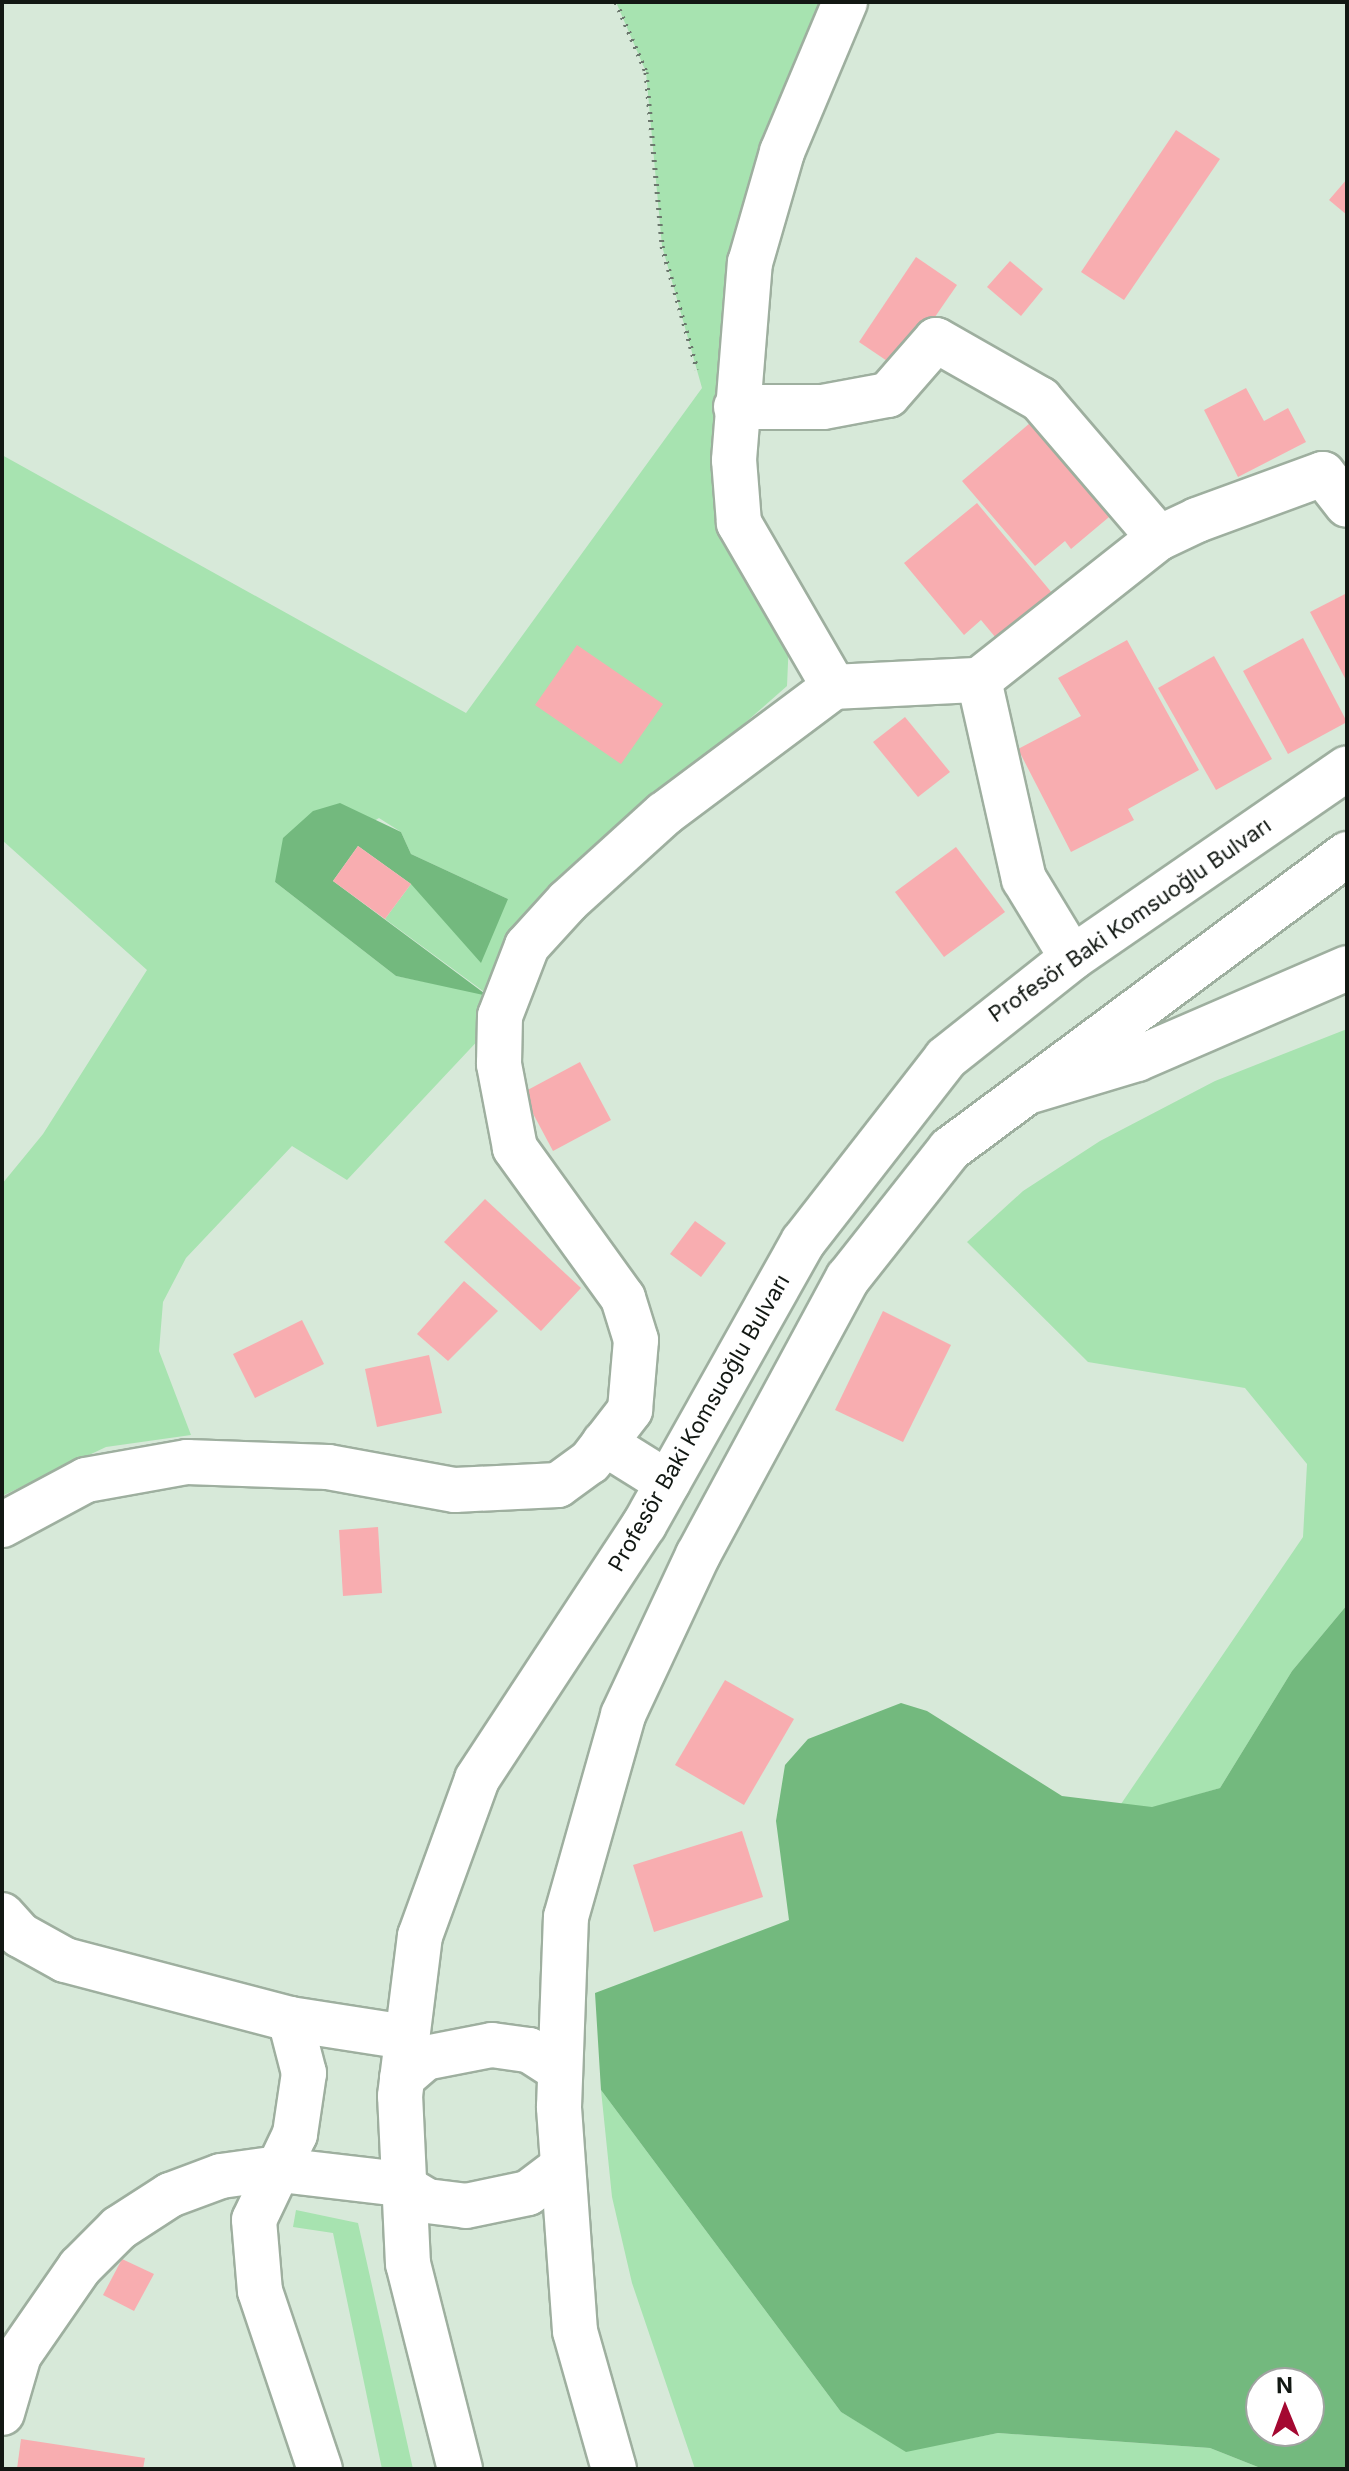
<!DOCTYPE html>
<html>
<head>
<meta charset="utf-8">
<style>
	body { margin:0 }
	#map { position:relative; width:1349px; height:2471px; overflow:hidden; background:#d7e9d9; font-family:Inter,sans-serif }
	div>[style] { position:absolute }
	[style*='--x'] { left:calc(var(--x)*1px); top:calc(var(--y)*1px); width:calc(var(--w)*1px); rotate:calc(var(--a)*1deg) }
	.green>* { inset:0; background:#a7e3b0 }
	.forest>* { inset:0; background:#73b97e }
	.building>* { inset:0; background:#f8adb0 }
	.path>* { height:5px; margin-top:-2.5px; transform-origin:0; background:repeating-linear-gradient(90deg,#6b776d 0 2px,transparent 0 8px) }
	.roads { filter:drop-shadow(2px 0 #9eaf9f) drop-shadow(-2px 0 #9eaf9f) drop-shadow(0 2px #9eaf9f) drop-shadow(0 -2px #9eaf9f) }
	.minor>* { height:44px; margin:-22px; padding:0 22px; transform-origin:22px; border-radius:22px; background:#fff }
	.major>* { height:44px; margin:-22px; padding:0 22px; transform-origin:22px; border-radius:22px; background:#fff }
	span { translate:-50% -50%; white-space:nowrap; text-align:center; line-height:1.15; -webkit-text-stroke:6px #fff; paint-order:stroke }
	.street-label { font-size:22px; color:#121813 }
	.frame { position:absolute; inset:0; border:4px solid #121813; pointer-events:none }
	.north { position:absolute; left:1245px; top:2367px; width:80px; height:80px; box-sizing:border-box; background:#fff; border:2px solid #a0a3a1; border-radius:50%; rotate:359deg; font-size:22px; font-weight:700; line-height:32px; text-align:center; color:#121813 }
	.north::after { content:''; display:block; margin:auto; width:28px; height:36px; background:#a40831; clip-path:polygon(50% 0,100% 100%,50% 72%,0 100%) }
</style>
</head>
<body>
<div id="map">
	<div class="green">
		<i style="clip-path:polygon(evenodd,616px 2px,830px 2px,725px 401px,789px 640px,787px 686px,638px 817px,484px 1034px,347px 1180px,292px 1146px,186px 1258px,163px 1302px,159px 1351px,191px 1435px,106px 1447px,2px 1496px,2px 1184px,43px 1134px,147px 970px,2px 840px,2px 455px,466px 713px,702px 388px,662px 246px,646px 72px,616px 2px,379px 818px,401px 832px,411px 854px,508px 899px,411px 884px,385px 919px,487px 994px,396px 976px,275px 882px,379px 818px)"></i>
		<i style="clip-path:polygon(1347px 1029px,1347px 1605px,1292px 1671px,1220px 1788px,1152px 1808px,1121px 1804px,1303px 1537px,1307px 1464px,1245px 1388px,1088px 1362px,967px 1242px,1023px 1191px,1100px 1141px,1215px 1081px)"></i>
		<i style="clip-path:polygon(601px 2090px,841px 2412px,906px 2451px,998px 2433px,1210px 2448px,1263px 2469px,695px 2469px,632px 2283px,612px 2197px)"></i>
		<i style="clip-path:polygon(296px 2210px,358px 2223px,413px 2469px,382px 2469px,333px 2233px,293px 2227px)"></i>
	</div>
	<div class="forest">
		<i style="clip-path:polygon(340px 803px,401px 832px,411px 854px,508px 899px,481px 963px,411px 884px,358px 846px,333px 881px,488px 996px,396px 976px,275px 882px,283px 838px,313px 811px)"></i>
		<i style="clip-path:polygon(evenodd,1347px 1605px,1347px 2469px,1263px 2469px,1210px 2448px,998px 2433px,906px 2452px,841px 2412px,601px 2090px,595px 1993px,789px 1920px,776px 1821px,785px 1765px,808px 1739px,901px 1703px,927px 1711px,1062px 1796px,1152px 1807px,1220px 1788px,1292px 1671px,1347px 1605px,1261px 2383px,1309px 2383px,1309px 2431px,1261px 2431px,1261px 2383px)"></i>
	</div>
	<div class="building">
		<i style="clip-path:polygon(1176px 130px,1220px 159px,1124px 300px,1081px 272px)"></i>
		<i style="clip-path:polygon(1347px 179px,1347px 215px,1329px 200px)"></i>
		<i style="clip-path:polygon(916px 257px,957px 285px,899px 369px,859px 342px)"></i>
		<i style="clip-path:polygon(1010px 261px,1043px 289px,1021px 316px,987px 287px)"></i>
		<i style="clip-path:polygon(1246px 388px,1264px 421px,1288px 408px,1306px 442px,1238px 477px,1204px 410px)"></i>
		<i style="clip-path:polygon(1044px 411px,1115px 512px,1071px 549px,1065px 541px,1035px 566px,962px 481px)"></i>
		<i style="clip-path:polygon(977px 503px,1057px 599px,1001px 644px,981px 620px,964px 635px,904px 563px)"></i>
		<i style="clip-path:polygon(1347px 593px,1347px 682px,1310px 612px)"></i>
		<i style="clip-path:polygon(1303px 638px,1347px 722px,1288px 754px,1243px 671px)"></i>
		<i style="clip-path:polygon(1127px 640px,1199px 770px,1128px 809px,1134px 820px,1071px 852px,1018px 749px,1081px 716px,1058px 678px)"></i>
		<i style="clip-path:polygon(577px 645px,663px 704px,621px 764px,535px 705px)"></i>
		<i style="clip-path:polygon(1214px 656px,1272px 759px,1216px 790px,1158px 688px)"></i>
		<i style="clip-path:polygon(905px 717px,950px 772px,918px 797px,873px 742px)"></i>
		<i style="clip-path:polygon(358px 846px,411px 884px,385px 919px,333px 881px)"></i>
		<i style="clip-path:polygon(956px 847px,1005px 912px,944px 957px,895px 892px)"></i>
		<i style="clip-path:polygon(580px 1062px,611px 1120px,553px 1151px,522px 1093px)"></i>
		<i style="clip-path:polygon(485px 1199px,581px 1288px,541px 1331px,444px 1242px)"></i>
		<i style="clip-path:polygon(695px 1221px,726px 1243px,701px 1277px,670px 1254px)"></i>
		<i style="clip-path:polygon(464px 1281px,498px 1311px,448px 1361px,417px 1334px)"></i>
		<i style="clip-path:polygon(883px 1311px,951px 1345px,903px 1442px,835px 1410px)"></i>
		<i style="clip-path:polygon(302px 1320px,324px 1364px,255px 1398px,233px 1354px)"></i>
		<i style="clip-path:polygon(429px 1355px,442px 1413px,377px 1427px,365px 1369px)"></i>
		<i style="clip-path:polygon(378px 1527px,382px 1593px,343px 1596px,339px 1530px)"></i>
		<i style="clip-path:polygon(725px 1680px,794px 1719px,744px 1805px,675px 1765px)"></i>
		<i style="clip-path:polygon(742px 1831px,763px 1897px,654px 1932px,633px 1865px)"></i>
		<i style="clip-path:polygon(122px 2259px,154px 2274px,134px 2311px,103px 2295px)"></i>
		<i style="clip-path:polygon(21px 2439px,145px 2458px,143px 2469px,17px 2469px)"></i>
	</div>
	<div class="path">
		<i style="--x:616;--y:2;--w:76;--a:66.8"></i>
		<i style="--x:646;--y:72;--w:175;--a:84.7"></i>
		<i style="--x:662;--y:246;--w:128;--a:74.1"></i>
	</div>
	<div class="roads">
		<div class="minor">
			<i style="--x:736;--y:407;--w:87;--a:0"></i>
			<i style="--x:823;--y:407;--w:66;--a:-10.5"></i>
			<i style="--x:888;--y:395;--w:73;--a:-48.9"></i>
			<i style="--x:936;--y:340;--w:120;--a:29.6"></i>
			<i style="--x:1040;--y:399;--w:183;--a:49.4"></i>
			<i style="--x:979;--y:680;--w:229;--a:-38.3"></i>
			<i style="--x:1159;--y:538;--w:42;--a:-25.3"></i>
			<i style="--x:1197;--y:520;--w:134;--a:-20.1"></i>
			<i style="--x:1323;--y:474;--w:39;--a:52"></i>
			<i style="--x:834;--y:687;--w:145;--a:-2.8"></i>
			<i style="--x:979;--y:680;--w:204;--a:77.3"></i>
			<i style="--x:1024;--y:879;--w:92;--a:58.7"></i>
			<i style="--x:1027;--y:1092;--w:115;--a:-16.7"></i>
			<i style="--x:1137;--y:1059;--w:229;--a:-23.4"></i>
			<i style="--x:604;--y:1443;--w:75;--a:32"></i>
			<i style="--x:2;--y:1525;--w:95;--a:-28.2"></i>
			<i style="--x:86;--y:1480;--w:103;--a:-10.1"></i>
			<i style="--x:187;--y:1462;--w:141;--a:2"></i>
			<i style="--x:328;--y:1467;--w:129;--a:10.3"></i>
			<i style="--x:455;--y:1490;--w:103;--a:-2.8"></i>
			<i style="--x:558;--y:1485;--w:39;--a:-36"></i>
			<i style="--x:590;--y:1462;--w:66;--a:-52.4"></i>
			<i style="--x:630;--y:1410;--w:70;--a:-85.1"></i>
			<i style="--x:636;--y:1340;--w:44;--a:-107.2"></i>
			<i style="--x:623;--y:1298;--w:185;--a:-125.8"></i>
			<i style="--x:515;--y:1148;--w:86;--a:-100.8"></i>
			<i style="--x:499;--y:1064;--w:48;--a:-88.8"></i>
			<i style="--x:500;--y:1016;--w:75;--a:-68.9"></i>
			<i style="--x:527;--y:946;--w:61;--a:-47.7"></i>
			<i style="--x:568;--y:901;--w:130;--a:-42.2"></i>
			<i style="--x:664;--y:814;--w:212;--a:-36.8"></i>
			<i style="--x:834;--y:687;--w:190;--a:-120.1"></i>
			<i style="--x:739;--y:523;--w:63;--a:-94.5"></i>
			<i style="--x:734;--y:460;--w:198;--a:-85.4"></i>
			<i style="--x:750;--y:263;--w:116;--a:-73.9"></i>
			<i style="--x:782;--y:152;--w:163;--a:-67.2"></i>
			<i style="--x:2;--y:1915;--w:27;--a:48"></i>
			<i style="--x:20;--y:1935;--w:51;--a:29.1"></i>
			<i style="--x:65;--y:1960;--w:233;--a:14.7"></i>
			<i style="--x:290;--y:2019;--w:117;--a:8.8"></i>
			<i style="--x:290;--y:2019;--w:56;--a:75.5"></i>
			<i style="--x:304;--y:2073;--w:62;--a:98.4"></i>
			<i style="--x:295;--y:2134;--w:95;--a:115.5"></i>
			<i style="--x:254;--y:2220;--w:71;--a:85.2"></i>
			<i style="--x:260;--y:2291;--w:188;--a:71.4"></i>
			<i style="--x:2;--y:2413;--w:60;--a:-73.7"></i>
			<i style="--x:19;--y:2355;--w:107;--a:-55.3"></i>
			<i style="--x:80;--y:2267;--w:55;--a:-45"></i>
			<i style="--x:119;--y:2228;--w:61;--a:-32.9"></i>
			<i style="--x:170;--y:2195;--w:54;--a:-20.4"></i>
			<i style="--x:221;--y:2176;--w:51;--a:-7.8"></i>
			<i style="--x:272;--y:2169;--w:128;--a:6.7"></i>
		</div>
		<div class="major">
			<i style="--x:402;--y:2078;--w:30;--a:-41"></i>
			<i style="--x:425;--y:2058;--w:68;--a:-11"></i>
			<i style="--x:492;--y:2045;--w:37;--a:8"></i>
			<i style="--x:529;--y:2050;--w:37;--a:33"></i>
			<i style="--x:399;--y:2184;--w:33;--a:31"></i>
			<i style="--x:427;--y:2201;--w:39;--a:7"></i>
			<i style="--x:466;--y:2206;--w:63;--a:-11.8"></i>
			<i style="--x:528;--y:2193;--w:41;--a:-37.1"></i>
			<i style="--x:460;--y:2469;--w:211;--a:-104.2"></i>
			<i style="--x:408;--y:2264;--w:168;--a:-92.7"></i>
			<i style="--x:400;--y:2096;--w:161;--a:-82.9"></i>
			<i style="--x:420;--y:1936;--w:167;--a:-70"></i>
			<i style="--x:477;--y:1779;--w:304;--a:-56.7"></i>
			<i style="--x:644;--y:1525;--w:325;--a:-60.7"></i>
			<i style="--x:803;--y:1242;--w:233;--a:-52.1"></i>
			<i style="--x:946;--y:1058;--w:161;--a:-38.4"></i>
			<i style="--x:1072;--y:958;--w:334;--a:-34.6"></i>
			<i style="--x:614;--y:2469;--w:143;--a:-105.8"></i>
			<i style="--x:575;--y:2331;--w:225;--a:-94.1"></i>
			<i style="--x:559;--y:2107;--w:190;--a:-87.9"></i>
			<i style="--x:566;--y:1917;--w:210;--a:-74.2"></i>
			<i style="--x:623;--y:1715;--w:177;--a:-64.9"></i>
			<i style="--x:698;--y:1555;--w:315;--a:-61.6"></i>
			<i style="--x:848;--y:1278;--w:164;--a:-51.7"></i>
			<i style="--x:950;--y:1149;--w:495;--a:-36.6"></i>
		</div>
	</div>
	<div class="street-label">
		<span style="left:1130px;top:920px;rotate:-35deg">Profesör Baki Komsuoğlu Bulvarı</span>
		<span style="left:699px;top:1423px;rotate:-60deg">Profesör Baki Komsuoğlu Bulvarı</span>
	</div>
	<div class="frame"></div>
	<div class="north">N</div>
</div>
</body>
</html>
